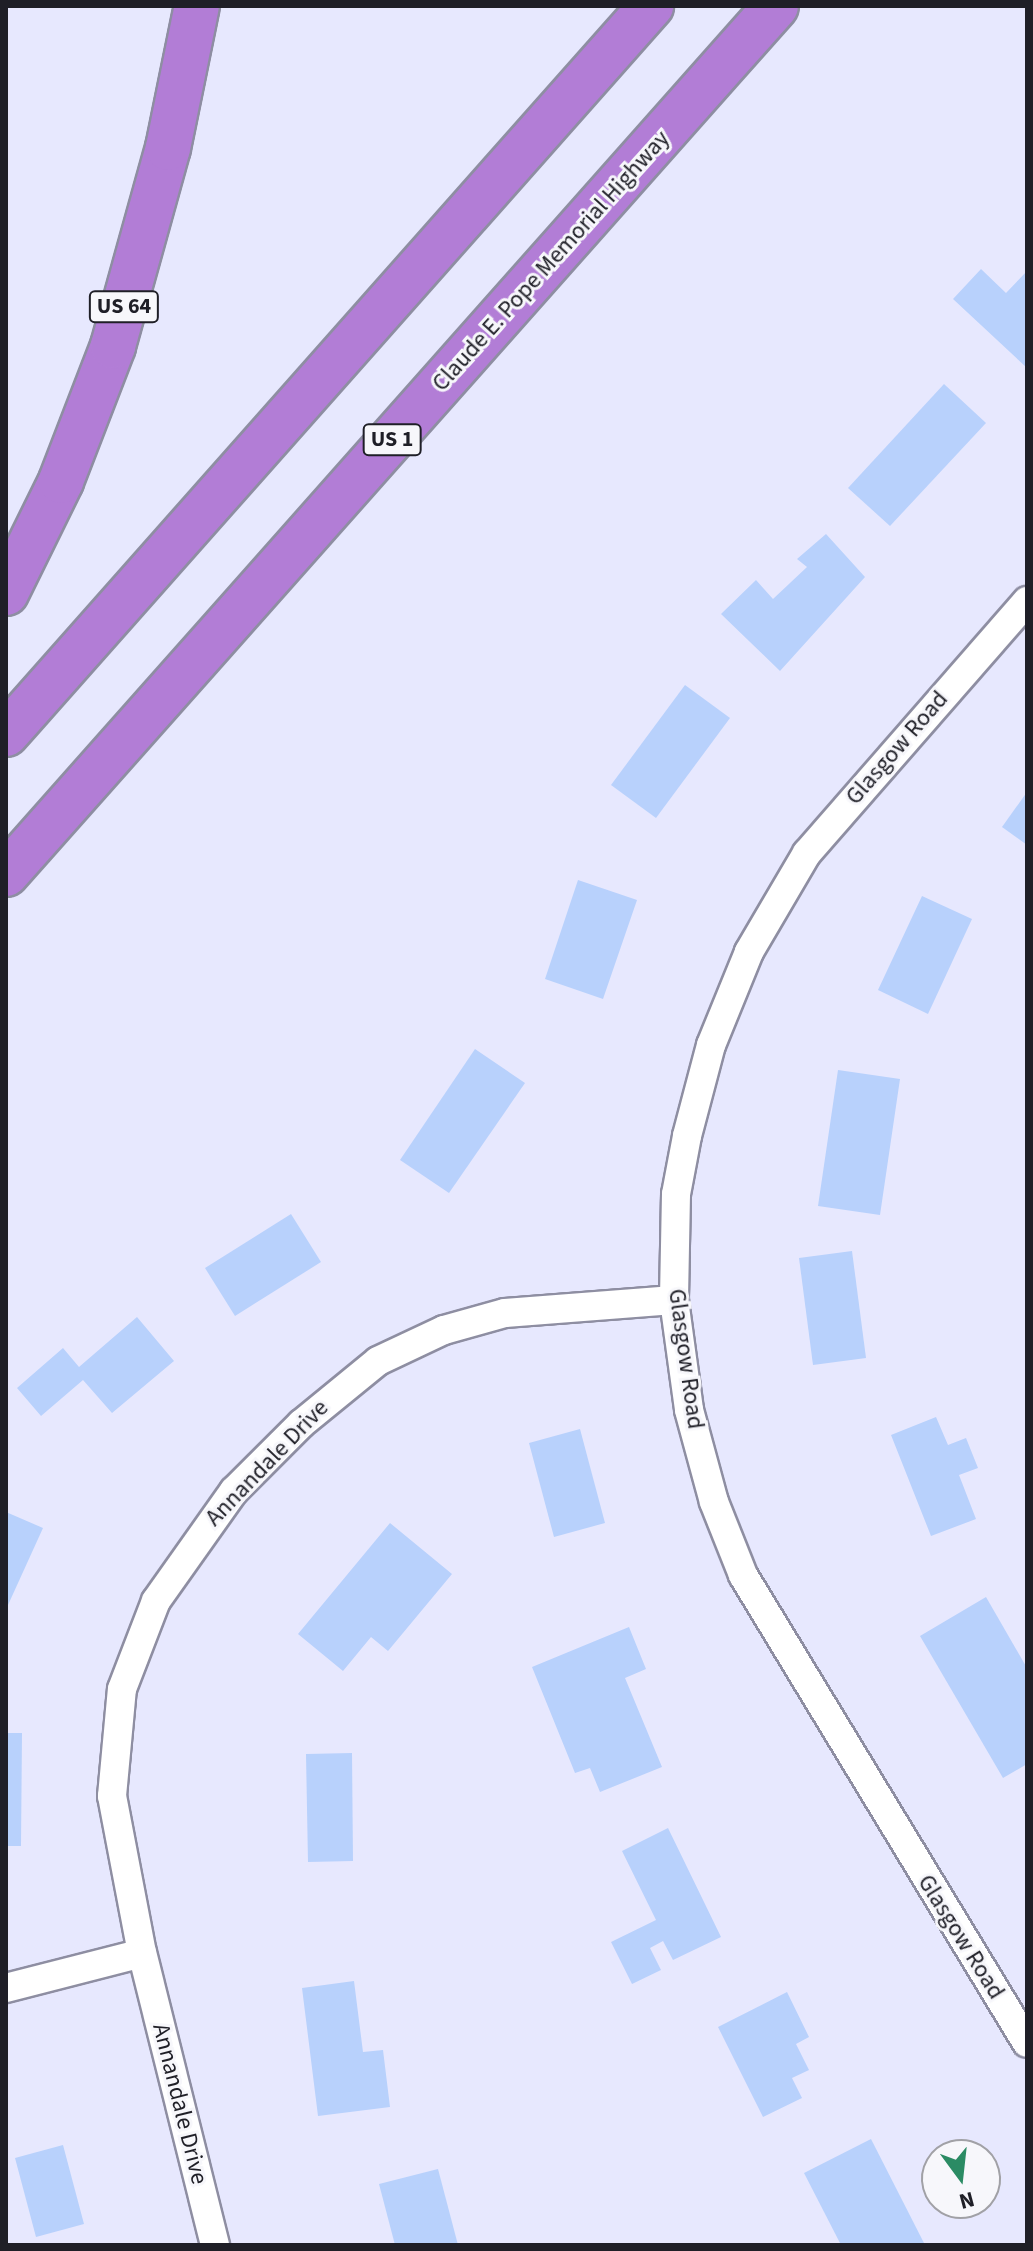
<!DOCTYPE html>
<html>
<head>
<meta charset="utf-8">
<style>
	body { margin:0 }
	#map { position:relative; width:1033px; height:2251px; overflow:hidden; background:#e7e8fe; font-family:"Source Sans 3",sans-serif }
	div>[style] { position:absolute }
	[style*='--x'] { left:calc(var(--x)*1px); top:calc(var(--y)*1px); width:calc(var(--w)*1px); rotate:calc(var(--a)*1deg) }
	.building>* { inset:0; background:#b8d1fc }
	.roads { filter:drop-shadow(2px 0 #8e8ea2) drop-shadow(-2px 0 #8e8ea2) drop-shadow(0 2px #8e8ea2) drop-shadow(0 -2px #8e8ea2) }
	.street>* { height:28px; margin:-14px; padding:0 14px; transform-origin:14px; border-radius:14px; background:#fff }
	.highway>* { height:44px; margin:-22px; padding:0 22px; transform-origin:22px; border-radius:22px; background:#b27dd6 }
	span { translate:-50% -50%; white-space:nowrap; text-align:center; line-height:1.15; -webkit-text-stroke:6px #f7f7fb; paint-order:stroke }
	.shield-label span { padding:2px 6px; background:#f7f7fb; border:2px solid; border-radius:6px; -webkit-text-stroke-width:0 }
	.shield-label { font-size:22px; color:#1f1f27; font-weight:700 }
	.street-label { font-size:24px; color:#1f1f27 }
	.frame { position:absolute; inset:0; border:8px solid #1f1f27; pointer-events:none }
	.north { position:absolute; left:921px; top:2139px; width:80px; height:80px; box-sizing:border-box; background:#f7f7fb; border:2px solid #a1a1a6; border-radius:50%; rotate:165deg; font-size:22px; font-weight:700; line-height:32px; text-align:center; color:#1f1f27 }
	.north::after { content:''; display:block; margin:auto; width:28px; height:36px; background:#2b8b64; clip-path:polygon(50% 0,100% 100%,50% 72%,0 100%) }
</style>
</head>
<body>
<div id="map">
	<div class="building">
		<i style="clip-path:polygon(981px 269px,1006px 293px,1027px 271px,1027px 368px,953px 299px)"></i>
		<i style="clip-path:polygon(944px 384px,986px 423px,890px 526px,848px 488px)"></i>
		<i style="clip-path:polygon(826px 534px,865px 577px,780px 671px,721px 614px,756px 580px,773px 599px,807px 567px,797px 559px)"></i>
		<i style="clip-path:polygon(685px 685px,730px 718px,656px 818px,611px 785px)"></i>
		<i style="clip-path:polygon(1027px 792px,1027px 845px,1002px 827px)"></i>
		<i style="clip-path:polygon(578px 880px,637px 900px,603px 999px,545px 979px)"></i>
		<i style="clip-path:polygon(922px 896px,972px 919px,928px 1014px,878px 990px)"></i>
		<i style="clip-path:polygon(475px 1049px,525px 1083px,449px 1193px,400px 1160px)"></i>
		<i style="clip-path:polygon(838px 1070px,900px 1079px,880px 1215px,818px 1206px)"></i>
		<i style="clip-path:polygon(291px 1214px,321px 1262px,235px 1316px,205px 1268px)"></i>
		<i style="clip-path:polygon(852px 1251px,866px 1358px,813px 1365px,799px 1258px)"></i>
		<i style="clip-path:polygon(137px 1317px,174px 1361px,112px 1413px,83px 1380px,41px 1416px,17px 1388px,63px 1348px,79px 1367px)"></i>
		<i style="clip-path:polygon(936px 1417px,948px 1445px,966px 1438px,978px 1468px,959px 1475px,976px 1519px,931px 1536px,891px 1435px)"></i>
		<i style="clip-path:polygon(580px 1429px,605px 1523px,554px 1537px,529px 1443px)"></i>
		<i style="clip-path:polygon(6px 1512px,43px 1528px,8px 1605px,6px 1604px)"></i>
		<i style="clip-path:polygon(390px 1523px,452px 1574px,388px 1651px,371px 1637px,343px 1671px,298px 1634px)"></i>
		<i style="clip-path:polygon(986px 1597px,1027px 1668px,1027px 1764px,1003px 1778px,920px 1636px)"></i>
		<i style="clip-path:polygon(629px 1627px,646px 1669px,625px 1678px,662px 1767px,600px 1792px,590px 1768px,575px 1773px,532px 1667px)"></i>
		<i style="clip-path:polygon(6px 1733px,22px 1733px,21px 1846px,6px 1846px)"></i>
		<i style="clip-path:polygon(352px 1753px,353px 1861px,308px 1862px,306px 1754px)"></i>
		<i style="clip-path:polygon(668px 1828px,721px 1937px,673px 1960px,663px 1941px,650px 1948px,661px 1970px,632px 1984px,611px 1942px,656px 1920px,622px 1851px)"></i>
		<i style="clip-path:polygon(354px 1981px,363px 2052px,383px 2050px,390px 2107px,318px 2116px,302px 1988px)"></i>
		<i style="clip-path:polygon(787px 1992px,809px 2037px,796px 2044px,809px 2070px,792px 2078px,802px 2098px,763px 2117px,718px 2027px)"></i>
		<i style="clip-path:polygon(871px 2139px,925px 2245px,841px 2245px,804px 2173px)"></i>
		<i style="clip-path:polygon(63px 2145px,84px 2224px,36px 2237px,15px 2158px)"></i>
		<i style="clip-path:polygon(438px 2169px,458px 2245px,395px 2245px,379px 2184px)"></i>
	</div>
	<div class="roads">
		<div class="street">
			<i style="--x:1027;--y:601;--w:335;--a:131.1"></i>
			<i style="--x:807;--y:853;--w:115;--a:120.4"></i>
			<i style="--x:749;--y:952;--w:100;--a:112.2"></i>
			<i style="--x:711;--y:1045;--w:94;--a:104.8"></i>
			<i style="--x:687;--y:1136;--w:59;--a:100.7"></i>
			<i style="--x:676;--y:1194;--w:106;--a:91.1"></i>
			<i style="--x:674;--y:1300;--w:111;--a:82.2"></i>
			<i style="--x:689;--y:1410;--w:95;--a:74.8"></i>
			<i style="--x:714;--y:1502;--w:79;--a:68.3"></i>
			<i style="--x:743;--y:1575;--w:547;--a:58.75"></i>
			<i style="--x:6;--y:1988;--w:140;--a:-14.4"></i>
			<i style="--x:215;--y:2245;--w:301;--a:-104"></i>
			<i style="--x:142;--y:1953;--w:160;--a:-100.8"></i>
			<i style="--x:112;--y:1796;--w:107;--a:-84.7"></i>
			<i style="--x:122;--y:1689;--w:94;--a:-68.9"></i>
			<i style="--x:156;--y:1601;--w:135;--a:-54.7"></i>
			<i style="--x:234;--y:1491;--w:95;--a:-45"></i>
			<i style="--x:301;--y:1424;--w:99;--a:-39.3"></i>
			<i style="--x:378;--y:1361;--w:73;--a:-25.2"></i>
			<i style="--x:444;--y:1330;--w:63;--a:-15.6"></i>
			<i style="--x:505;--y:1313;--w:169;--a:-4.4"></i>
		</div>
		<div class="highway">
			<i style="--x:6;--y:593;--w:125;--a:-63.8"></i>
			<i style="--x:61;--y:481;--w:145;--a:-68.9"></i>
			<i style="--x:113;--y:346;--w:205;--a:-74.5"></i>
			<i style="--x:168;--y:148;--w:145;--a:-78.5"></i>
			<i style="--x:6;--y:734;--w:973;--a:-48.46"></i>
			<i style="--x:6;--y:874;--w:1160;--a:-48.42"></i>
		</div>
	</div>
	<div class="shield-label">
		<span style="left:124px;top:307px">US 64</span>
		<span style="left:392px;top:440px">US 1</span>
	</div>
	<div class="street-label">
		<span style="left:551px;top:261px;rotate:-48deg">Claude E. Pope Memorial Highway</span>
		<span style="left:897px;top:748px;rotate:-49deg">Glasgow Road</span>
		<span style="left:686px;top:1359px;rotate:82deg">Glasgow Road</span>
		<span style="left:267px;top:1463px;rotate:-46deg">Annandale Drive</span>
		<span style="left:961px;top:1937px;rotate:58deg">Glasgow Road</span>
		<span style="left:180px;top:2104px;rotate:76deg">Annandale Drive</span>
	</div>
	<div class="frame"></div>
	<div class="north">N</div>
</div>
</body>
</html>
